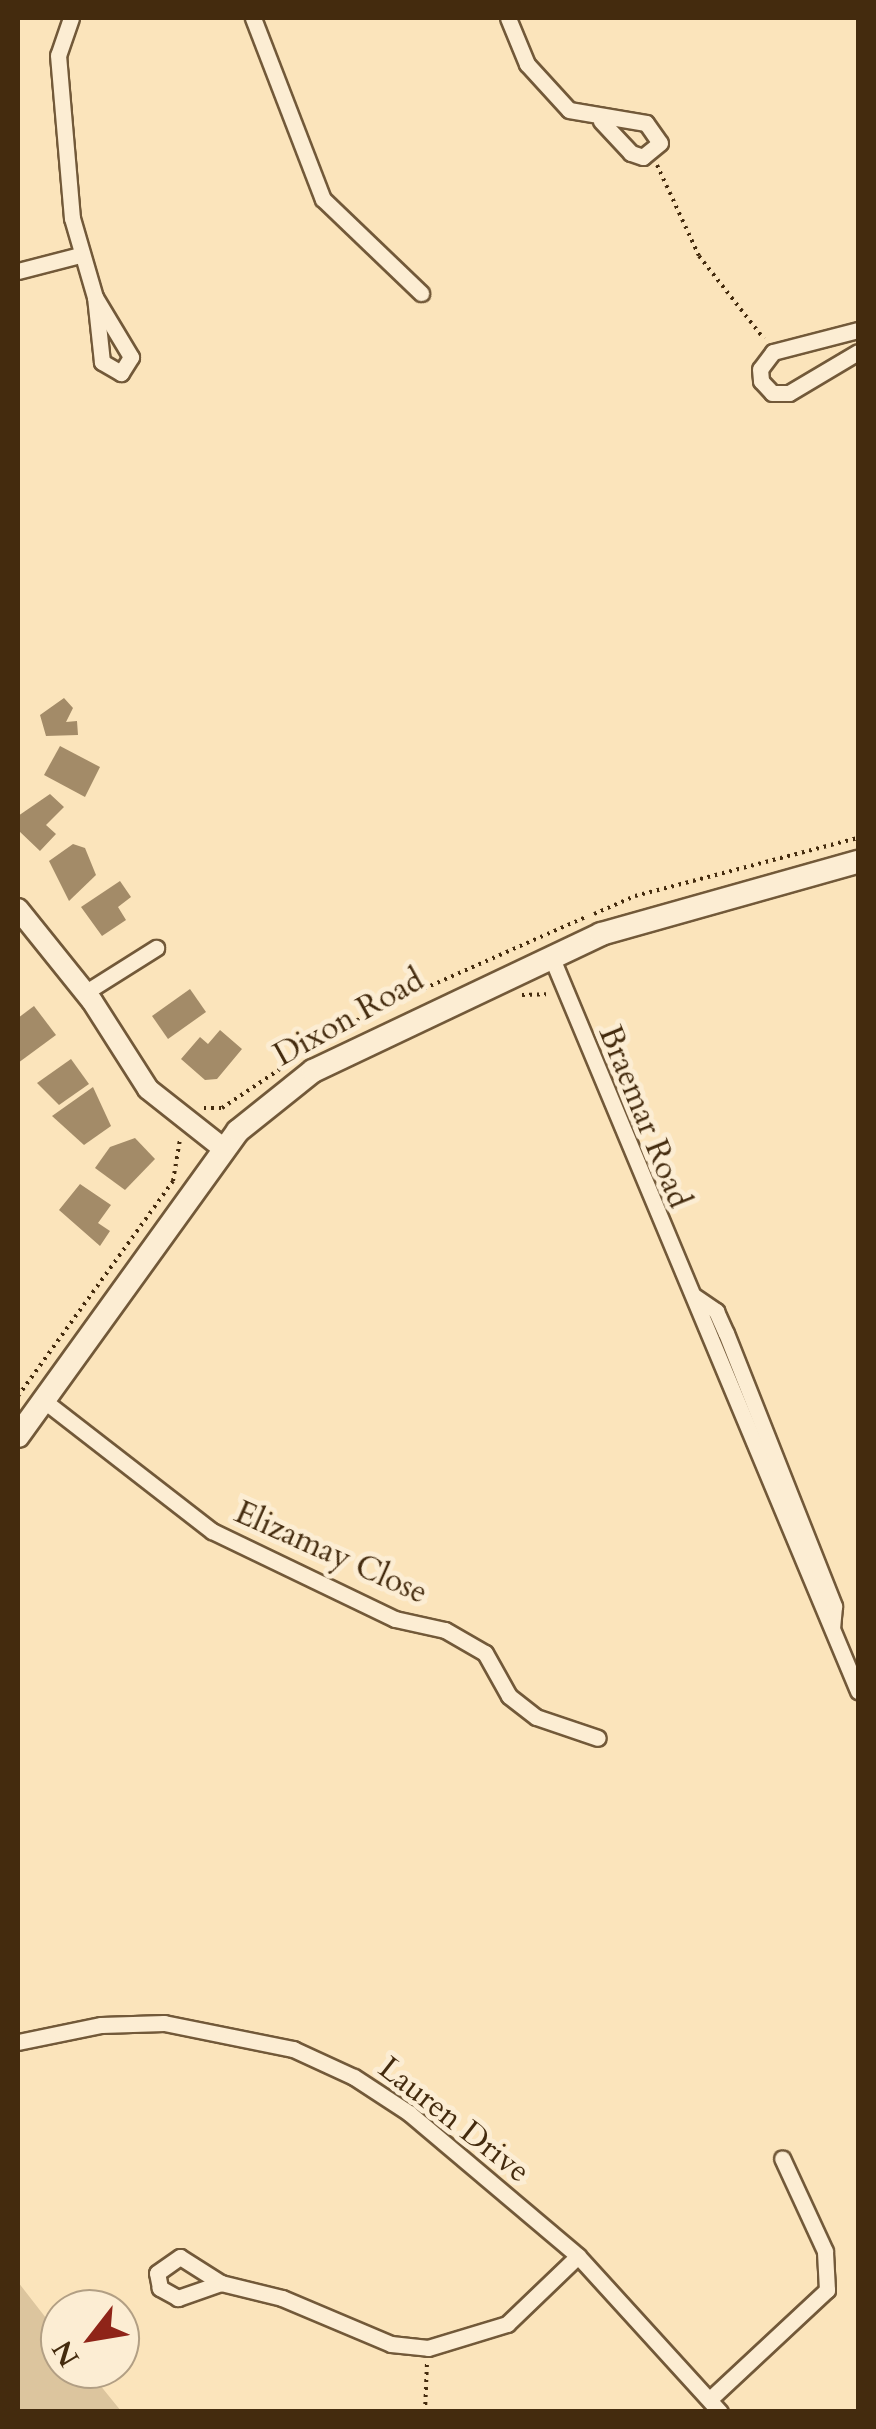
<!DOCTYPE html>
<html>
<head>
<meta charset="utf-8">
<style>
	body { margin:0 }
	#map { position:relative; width:876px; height:2429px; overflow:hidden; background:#fbe4bb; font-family:Cardo,serif }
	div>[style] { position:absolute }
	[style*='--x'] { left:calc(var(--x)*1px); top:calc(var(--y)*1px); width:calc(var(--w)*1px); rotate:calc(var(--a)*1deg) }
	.green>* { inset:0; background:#dcc59e }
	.building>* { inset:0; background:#a38b68 }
	.path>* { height:4px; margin-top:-2px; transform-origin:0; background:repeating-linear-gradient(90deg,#442b0e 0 2.5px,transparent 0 7.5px) }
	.roads { filter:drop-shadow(2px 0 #725939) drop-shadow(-2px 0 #725939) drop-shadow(0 2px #725939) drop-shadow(0 -2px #725939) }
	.minor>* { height:15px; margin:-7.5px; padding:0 7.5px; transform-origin:7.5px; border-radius:7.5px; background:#fcedd3 }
	.tertiary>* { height:20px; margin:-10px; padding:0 10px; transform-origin:10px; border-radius:10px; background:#fcedd3 }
	.secondary>* { height:22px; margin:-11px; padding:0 11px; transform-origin:11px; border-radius:11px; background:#fcedd3 }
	span { translate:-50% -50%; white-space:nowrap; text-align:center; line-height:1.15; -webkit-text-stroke:10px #fcedd3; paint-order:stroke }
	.street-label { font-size:32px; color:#442b0e }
	.frame { position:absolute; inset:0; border:20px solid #442b0e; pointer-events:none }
	.north { position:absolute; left:40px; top:2289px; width:100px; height:100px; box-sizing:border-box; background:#fcedd3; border:2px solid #b29f84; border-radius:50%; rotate:239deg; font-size:28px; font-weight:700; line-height:40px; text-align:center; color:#442b0e }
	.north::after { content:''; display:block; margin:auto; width:35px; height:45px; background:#8f2418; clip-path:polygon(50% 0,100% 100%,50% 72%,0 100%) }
</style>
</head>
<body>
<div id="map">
	<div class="green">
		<i style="clip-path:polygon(18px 2282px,60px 2336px,60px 2369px,87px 2369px,121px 2411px,18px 2411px)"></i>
	</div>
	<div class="building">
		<i style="clip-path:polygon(64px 698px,73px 708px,66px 722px,77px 721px,78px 735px,46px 736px,40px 715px)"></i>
		<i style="clip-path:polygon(60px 746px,100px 767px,85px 797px,44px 775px)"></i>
		<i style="clip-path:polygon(50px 794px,64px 807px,46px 825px,56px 834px,40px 851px,18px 830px,18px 816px)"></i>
		<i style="clip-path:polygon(73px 844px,85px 848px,96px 875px,69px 901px,49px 861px)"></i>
		<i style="clip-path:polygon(120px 881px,131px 897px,118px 907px,126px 920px,102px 936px,81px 907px)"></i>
		<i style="clip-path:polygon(190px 989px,206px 1012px,168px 1039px,152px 1016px)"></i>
		<i style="clip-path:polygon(34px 1006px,56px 1035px,18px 1063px,18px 1018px)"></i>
		<i style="clip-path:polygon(220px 1030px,242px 1049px,217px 1079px,205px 1080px,181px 1059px,200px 1037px,208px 1044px)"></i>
		<i style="clip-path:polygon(71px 1059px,89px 1084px,59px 1105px,37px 1083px)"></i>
		<i style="clip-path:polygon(93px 1087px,111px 1126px,84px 1145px,52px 1116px)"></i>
		<i style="clip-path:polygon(135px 1138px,155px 1159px,125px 1190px,95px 1168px,110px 1147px)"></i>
		<i style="clip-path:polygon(80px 1184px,111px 1205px,98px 1223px,110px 1231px,100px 1246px,59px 1210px)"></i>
	</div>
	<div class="path">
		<i style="--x:657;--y:165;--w:100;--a:65.2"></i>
		<i style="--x:699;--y:256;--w:105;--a:51.9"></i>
		<i style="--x:594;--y:914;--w:45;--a:-23.7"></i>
		<i style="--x:635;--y:896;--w:230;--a:-14.6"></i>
		<i style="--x:522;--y:995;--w:24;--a:-2"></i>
		<i style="--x:319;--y:1044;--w:59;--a:-31.8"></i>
		<i style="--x:369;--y:1013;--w:237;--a:-23.9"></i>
		<i style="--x:204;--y:1108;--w:18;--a:0"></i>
		<i style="--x:222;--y:1108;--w:77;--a:-33.9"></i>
		<i style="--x:18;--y:1396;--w:265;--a:-54.2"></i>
		<i style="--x:173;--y:1181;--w:43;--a:-80.5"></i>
		<i style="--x:425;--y:2412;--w:49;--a:-87.7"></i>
	</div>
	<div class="roads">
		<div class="minor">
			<i style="--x:71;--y:18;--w:39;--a:109"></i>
			<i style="--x:58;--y:55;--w:164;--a:85.1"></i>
			<i style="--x:72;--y:218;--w:82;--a:73.8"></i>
			<i style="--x:95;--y:297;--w:70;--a:59"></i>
			<i style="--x:131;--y:357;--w:19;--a:122"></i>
			<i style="--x:121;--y:373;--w:22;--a:-150"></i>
			<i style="--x:102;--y:362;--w:65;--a:-96.1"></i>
			<i style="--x:253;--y:18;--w:194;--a:68.9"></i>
			<i style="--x:323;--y:199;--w:136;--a:43.8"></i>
			<i style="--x:508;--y:18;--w:50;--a:67.6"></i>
			<i style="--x:527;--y:64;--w:62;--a:47.6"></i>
			<i style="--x:569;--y:110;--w:78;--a:9.6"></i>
			<i style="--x:646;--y:123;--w:24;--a:55"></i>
			<i style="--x:660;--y:143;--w:22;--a:141"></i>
			<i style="--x:643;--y:157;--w:13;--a:-162"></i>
			<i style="--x:631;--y:153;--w:44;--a:-133.2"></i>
			<i style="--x:18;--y:271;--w:64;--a:-14.5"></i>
			<i style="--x:858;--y:330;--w:88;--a:165.5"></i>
			<i style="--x:773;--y:352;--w:21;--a:127"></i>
			<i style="--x:760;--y:369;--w:12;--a:85"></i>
			<i style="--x:761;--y:381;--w:16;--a:47"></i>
			<i style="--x:772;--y:393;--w:17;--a:0"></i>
			<i style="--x:789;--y:393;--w:80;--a:-30.7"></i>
			<i style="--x:551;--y:956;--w:797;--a:67.33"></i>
			<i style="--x:86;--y:992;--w:83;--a:-32.2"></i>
			<i style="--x:694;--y:1296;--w:27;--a:34"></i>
			<i style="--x:716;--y:1311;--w:24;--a:66"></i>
			<i style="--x:726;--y:1333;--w:294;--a:68.4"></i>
			<i style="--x:834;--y:1606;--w:21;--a:95"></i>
			<i style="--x:43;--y:1400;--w:214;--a:37.8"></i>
			<i style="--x:212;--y:1531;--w:203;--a:25.7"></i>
			<i style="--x:395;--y:1619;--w:51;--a:12.4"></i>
			<i style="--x:445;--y:1630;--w:46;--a:29.9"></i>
			<i style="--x:485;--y:1653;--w:49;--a:60.8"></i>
			<i style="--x:509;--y:1696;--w:34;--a:38"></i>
			<i style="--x:536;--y:1717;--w:65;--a:18.7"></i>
			<i style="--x:18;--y:2042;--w:85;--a:-11.6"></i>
			<i style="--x:101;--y:2025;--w:63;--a:-1.8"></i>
			<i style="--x:164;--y:2023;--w:132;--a:11.4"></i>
			<i style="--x:293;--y:2049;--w:67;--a:24.7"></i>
			<i style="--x:354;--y:2077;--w:66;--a:33.2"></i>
			<i style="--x:409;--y:2113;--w:221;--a:40.2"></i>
			<i style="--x:578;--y:2256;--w:211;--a:47.7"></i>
			<i style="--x:221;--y:2283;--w:46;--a:160.8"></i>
			<i style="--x:178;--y:2298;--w:21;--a:-151"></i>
			<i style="--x:160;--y:2288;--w:15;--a:-101"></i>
			<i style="--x:157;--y:2273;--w:28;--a:-35"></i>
			<i style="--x:180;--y:2257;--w:49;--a:32.4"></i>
			<i style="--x:221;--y:2283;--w:63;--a:13.8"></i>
			<i style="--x:282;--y:2298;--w:118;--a:22.9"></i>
			<i style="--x:391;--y:2344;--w:37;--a:6"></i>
			<i style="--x:428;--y:2348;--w:83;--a:-16.9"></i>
			<i style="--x:507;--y:2324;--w:98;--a:-43.8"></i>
			<i style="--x:710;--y:2399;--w:160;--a:-43"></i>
			<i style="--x:827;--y:2290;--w:39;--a:-93"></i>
			<i style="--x:825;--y:2251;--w:102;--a:-114.8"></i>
		</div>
		<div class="tertiary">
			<i style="--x:18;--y:909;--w:118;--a:51.2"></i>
			<i style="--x:92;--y:1001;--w:104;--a:57.5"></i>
			<i style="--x:148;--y:1089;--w:97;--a:38.3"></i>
		</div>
		<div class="secondary">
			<i style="--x:18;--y:1436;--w:376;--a:-54.2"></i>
			<i style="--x:238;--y:1131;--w:96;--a:-38.7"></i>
			<i style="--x:313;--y:1071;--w:319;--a:-25.4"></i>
			<i style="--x:601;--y:934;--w:267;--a:-15.7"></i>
		</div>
	</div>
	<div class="street-label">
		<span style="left:349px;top:1018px;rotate:-29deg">Dixon Road</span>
		<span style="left:644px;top:1117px;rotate:68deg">Braemar Road</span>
		<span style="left:331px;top:1553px;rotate:24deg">Elizamay Close</span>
		<span style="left:454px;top:2120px;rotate:38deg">Lauren Drive</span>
	</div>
	<div class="frame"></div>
	<div class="north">N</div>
</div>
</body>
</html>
